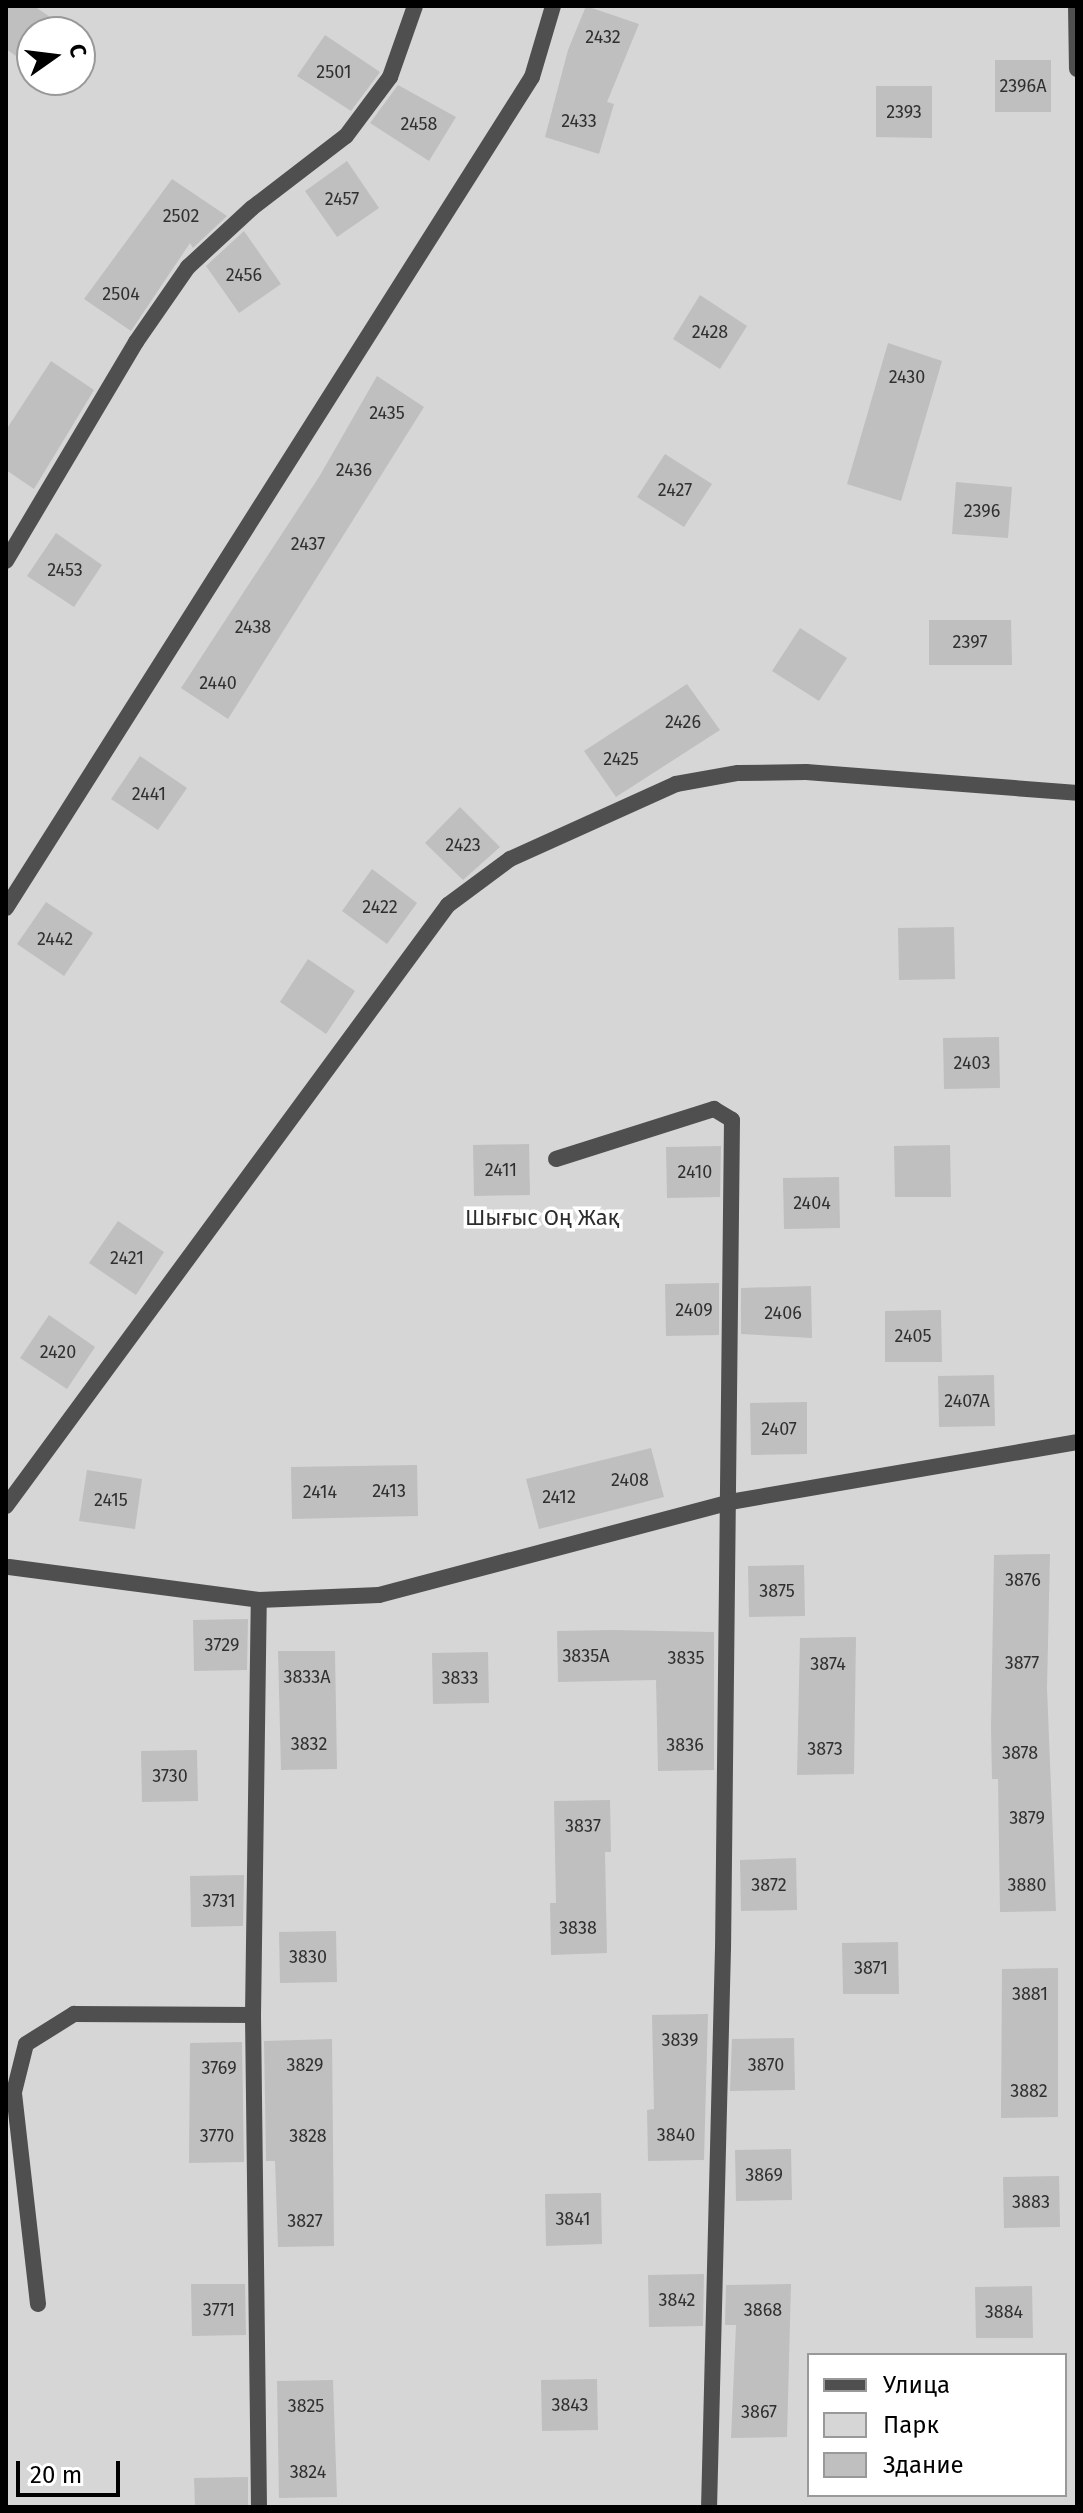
<!DOCTYPE html>
<html>
<head>
<meta charset="utf-8">
<style>
	body { margin:0 }
	#map { position:relative; width:1083px; height:2513px; overflow:hidden; background:#fff; font-family:"Fira Sans",sans-serif }
	div>[style] { position:absolute }
	[style*='--x'] { left:calc(var(--x)*1px); top:calc(var(--y)*1px); width:calc(var(--w)*1px); rotate:calc(var(--a)*1deg) }
	.green>* { inset:0; background:#d6d6d6 }
	.building>* { inset:0; background:#bfbfbf }
	.lane>* { height:16px; margin:-8px; padding:0 8px; transform-origin:8px; border-radius:8px; background:#4f4f4f }
	.street>* { height:16px; margin:-8px; padding:0 8px; transform-origin:8px; border-radius:8px; background:#4f4f4f }
	span { translate:-50% -50%; white-space:nowrap; text-align:center; line-height:1.15; -webkit-text-stroke:7px #fff; paint-order:stroke }
	.number-label { font-size:18px; color:#303030 }
	.number-label span { -webkit-text-stroke-width:0 }
	.park-label { font-size:22px; color:#2d2d2d }
	.frame { position:absolute; inset:0; border:8px solid #000; pointer-events:none }
	.legend { position:absolute; left:807px; top:2353px; width:260px; height:144px; box-sizing:border-box; background:#fff; border:2px solid #999; margin:0; padding:10px 14px; list-style:none; font-size:24px; color:#000 }
	.legend li { display:flex; align-items:center; gap:16px; height:40px }
	.legend b { width:40px; border:2px solid #999 }
	.north { position:absolute; left:16px; top:16px; width:80px; height:80px; box-sizing:border-box; background:#fff; border:2px solid #999; border-radius:50%; rotate:76deg; font-size:22px; font-weight:700; line-height:32px; text-align:center; color:#000 }
	.north::after { content:''; display:block; margin:auto; width:28px; height:36px; background:#000; clip-path:polygon(50% 0,100% 100%,50% 72%,0 100%) }
	.scale { position:absolute; left:16px; top:2461px; width:104px; height:36px; box-sizing:border-box; border:4px solid #000; border-top:0; padding-left:10px; font-size:24px; line-height:28px; white-space:nowrap; color:#000; -webkit-text-stroke:6px #fff; paint-order:stroke }
</style>
</head>
<body>
<div id="map">
	<div class="green">
		<i style="clip-path:polygon(evenodd,6px 6px,1077px 6px,1077px 2507px,6px 2507px,6px 6px,32px 32px,80px 32px,80px 80px,32px 80px,32px 32px,6px 6px,809px 2355px,1065px 2355px,1065px 2495px,809px 2495px,809px 2355px)"></i>
	</div>
	<div class="building">
		<i style="clip-path:polygon(6px 6px,34px 6px,72px 32px,32px 32px,32px 67px,6px 49px)"></i>
		<i style="clip-path:polygon(586px 6px,639px 24px,607px 102px,614px 104px,599px 154px,545px 137px,568px 50px)"></i>
		<i style="clip-path:polygon(325px 35px,380px 72px,351px 111px,297px 76px)"></i>
		<i style="clip-path:polygon(995px 60px,1051px 60px,1051px 112px,995px 112px)"></i>
		<i style="clip-path:polygon(398px 85px,456px 117px,429px 161px,370px 123px)"></i>
		<i style="clip-path:polygon(876px 86px,932px 86px,932px 138px,876px 137px)"></i>
		<i style="clip-path:polygon(347px 161px,379px 208px,337px 237px,305px 191px)"></i>
		<i style="clip-path:polygon(172px 179px,227px 216px,193px 248px,190px 243px,131px 331px,84px 299px)"></i>
		<i style="clip-path:polygon(244px 231px,281px 284px,239px 313px,206px 266px)"></i>
		<i style="clip-path:polygon(700px 295px,747px 326px,720px 369px,673px 339px)"></i>
		<i style="clip-path:polygon(888px 343px,942px 361px,901px 501px,847px 484px)"></i>
		<i style="clip-path:polygon(51px 361px,94px 390px,34px 489px,6px 470px,6px 430px)"></i>
		<i style="clip-path:polygon(377px 376px,424px 407px,228px 719px,181px 688px,319px 477px)"></i>
		<i style="clip-path:polygon(665px 454px,712px 484px,684px 527px,637px 497px)"></i>
		<i style="clip-path:polygon(956px 482px,1012px 487px,1008px 538px,952px 534px)"></i>
		<i style="clip-path:polygon(56px 533px,102px 565px,74px 607px,27px 576px)"></i>
		<i style="clip-path:polygon(929px 620px,1011px 620px,1012px 665px,929px 665px)"></i>
		<i style="clip-path:polygon(800px 628px,847px 658px,819px 701px,772px 671px)"></i>
		<i style="clip-path:polygon(687px 684px,720px 730px,616px 797px,584px 751px)"></i>
		<i style="clip-path:polygon(140px 756px,187px 788px,158px 830px,111px 799px)"></i>
		<i style="clip-path:polygon(460px 807px,500px 847px,463px 880px,425px 843px)"></i>
		<i style="clip-path:polygon(372px 869px,417px 903px,387px 944px,342px 911px)"></i>
		<i style="clip-path:polygon(46px 902px,93px 933px,64px 976px,17px 944px)"></i>
		<i style="clip-path:polygon(954px 927px,955px 979px,899px 980px,898px 928px)"></i>
		<i style="clip-path:polygon(308px 959px,355px 991px,326px 1034px,280px 1002px)"></i>
		<i style="clip-path:polygon(999px 1037px,1000px 1088px,944px 1089px,943px 1038px)"></i>
		<i style="clip-path:polygon(529px 1144px,530px 1195px,474px 1196px,473px 1145px)"></i>
		<i style="clip-path:polygon(950px 1145px,951px 1197px,895px 1197px,894px 1146px)"></i>
		<i style="clip-path:polygon(721px 1146px,720px 1197px,667px 1198px,666px 1147px)"></i>
		<i style="clip-path:polygon(839px 1177px,840px 1228px,784px 1229px,783px 1178px)"></i>
		<i style="clip-path:polygon(118px 1221px,164px 1252px,136px 1295px,89px 1263px)"></i>
		<i style="clip-path:polygon(719px 1283px,719px 1335px,666px 1336px,665px 1284px)"></i>
		<i style="clip-path:polygon(811px 1286px,812px 1338px,741px 1334px,741px 1288px)"></i>
		<i style="clip-path:polygon(941px 1310px,942px 1362px,885px 1362px,885px 1311px)"></i>
		<i style="clip-path:polygon(49px 1315px,95px 1347px,67px 1389px,20px 1358px)"></i>
		<i style="clip-path:polygon(994px 1375px,995px 1426px,939px 1427px,938px 1376px)"></i>
		<i style="clip-path:polygon(807px 1402px,807px 1454px,751px 1455px,750px 1403px)"></i>
		<i style="clip-path:polygon(651px 1448px,664px 1497px,539px 1529px,526px 1479px)"></i>
		<i style="clip-path:polygon(417px 1465px,418px 1516px,292px 1519px,291px 1467px)"></i>
		<i style="clip-path:polygon(87px 1470px,142px 1479px,135px 1529px,79px 1521px)"></i>
		<i style="clip-path:polygon(1050px 1554px,1047px 1688px,1056px 1911px,1000px 1912px,998px 1779px,992px 1779px,991px 1728px,994px 1555px)"></i>
		<i style="clip-path:polygon(804px 1565px,805px 1616px,749px 1617px,748px 1566px)"></i>
		<i style="clip-path:polygon(248px 1619px,247px 1670px,194px 1671px,193px 1620px)"></i>
		<i style="clip-path:polygon(613px 1630px,714px 1632px,714px 1770px,658px 1771px,656px 1680px,558px 1682px,557px 1631px)"></i>
		<i style="clip-path:polygon(856px 1637px,854px 1774px,797px 1775px,800px 1638px)"></i>
		<i style="clip-path:polygon(278px 1651px,335px 1651px,337px 1769px,281px 1770px)"></i>
		<i style="clip-path:polygon(488px 1652px,489px 1703px,433px 1704px,432px 1653px)"></i>
		<i style="clip-path:polygon(197px 1750px,198px 1801px,142px 1802px,141px 1751px)"></i>
		<i style="clip-path:polygon(610px 1800px,611px 1852px,605px 1852px,607px 1953px,551px 1955px,550px 1903px,556px 1903px,554px 1801px)"></i>
		<i style="clip-path:polygon(796px 1858px,797px 1910px,741px 1911px,740px 1860px)"></i>
		<i style="clip-path:polygon(244px 1875px,243px 1926px,191px 1927px,190px 1876px)"></i>
		<i style="clip-path:polygon(336px 1931px,337px 1982px,280px 1983px,279px 1932px)"></i>
		<i style="clip-path:polygon(898px 1942px,899px 1994px,843px 1994px,842px 1943px)"></i>
		<i style="clip-path:polygon(1058px 1968px,1058px 2117px,1001px 2118px,1002px 1969px)"></i>
		<i style="clip-path:polygon(708px 2014px,704px 2160px,648px 2161px,647px 2110px,654px 2109px,652px 2015px)"></i>
		<i style="clip-path:polygon(794px 2038px,795px 2090px,730px 2091px,732px 2039px)"></i>
		<i style="clip-path:polygon(332px 2039px,334px 2246px,278px 2247px,275px 2161px,266px 2161px,264px 2041px)"></i>
		<i style="clip-path:polygon(242px 2042px,244px 2162px,189px 2163px,190px 2043px)"></i>
		<i style="clip-path:polygon(791px 2149px,792px 2200px,736px 2201px,735px 2150px)"></i>
		<i style="clip-path:polygon(1059px 2176px,1060px 2227px,1004px 2228px,1003px 2177px)"></i>
		<i style="clip-path:polygon(601px 2193px,602px 2244px,546px 2246px,545px 2194px)"></i>
		<i style="clip-path:polygon(704px 2274px,703px 2326px,649px 2327px,648px 2275px)"></i>
		<i style="clip-path:polygon(191px 2284px,245px 2284px,246px 2335px,192px 2336px)"></i>
		<i style="clip-path:polygon(791px 2284px,787px 2437px,731px 2438px,736px 2325px,725px 2325px,726px 2285px)"></i>
		<i style="clip-path:polygon(1032px 2286px,1033px 2338px,976px 2338px,975px 2287px)"></i>
		<i style="clip-path:polygon(597px 2379px,598px 2430px,542px 2431px,541px 2380px)"></i>
		<i style="clip-path:polygon(333px 2380px,337px 2497px,279px 2498px,277px 2381px)"></i>
		<i style="clip-path:polygon(248px 2477px,248px 2507px,195px 2507px,194px 2478px)"></i>
	</div>
	<div class="lane">
		<i style="--x:1076;--y:6;--w:63;--a:89.1"></i>
		<i style="--x:6;--y:561;--w:255;--a:-59.3"></i>
		<i style="--x:136;--y:342;--w:91;--a:-55.3"></i>
		<i style="--x:188;--y:267;--w:87;--a:-42.7"></i>
		<i style="--x:252;--y:208;--w:118;--a:-37.5"></i>
		<i style="--x:346;--y:136;--w:74;--a:-53.3"></i>
		<i style="--x:390;--y:77;--w:75;--a:-70.6"></i>
		<i style="--x:6;--y:908;--w:983;--a:-57.67"></i>
		<i style="--x:532;--y:77;--w:74;--a:-73.5"></i>
		<i style="--x:6;--y:1506;--w:746;--a:-53.67"></i>
		<i style="--x:448;--y:905;--w:77;--a:-36.6"></i>
		<i style="--x:510;--y:859;--w:182;--a:-24.3"></i>
		<i style="--x:676;--y:784;--w:63;--a:-10.1"></i>
		<i style="--x:738;--y:773;--w:68;--a:-0.8"></i>
		<i style="--x:806;--y:772;--w:272;--a:4.4"></i>
		<i style="--x:38;--y:2304;--w:213;--a:-96.5"></i>
		<i style="--x:14;--y:2092;--w:49;--a:-76"></i>
		<i style="--x:26;--y:2044;--w:57;--a:-32"></i>
		<i style="--x:74;--y:2014;--w:179;--a:0.3"></i>
		<i style="--x:259;--y:2507;--w:492;--a:-90.7"></i>
		<i style="--x:253;--y:2015;--w:415;--a:-89.2"></i>
	</div>
	<div class="street">
		<i style="--x:556;--y:1159;--w:166;--a:-17.6"></i>
		<i style="--x:714;--y:1109;--w:21;--a:31"></i>
		<i style="--x:732;--y:1120;--w:828;--a:90.62"></i>
		<i style="--x:723;--y:1948;--w:559;--a:91.43"></i>
		<i style="--x:9;--y:1567;--w:252;--a:7.5"></i>
		<i style="--x:259;--y:1600;--w:120;--a:-2.4"></i>
		<i style="--x:379;--y:1595;--w:363;--a:-14.8"></i>
		<i style="--x:730;--y:1502;--w:352;--a:-9.8"></i>
	</div>
	<div class="number-label">
		<span style="left:603px;top:37px">2432</span>
		<span style="left:334px;top:72px">2501</span>
		<span style="left:1023px;top:86px">2396А</span>
		<span style="left:904px;top:112px">2393</span>
		<span style="left:579px;top:121px">2433</span>
		<span style="left:419px;top:124px">2458</span>
		<span style="left:342px;top:199px">2457</span>
		<span style="left:181px;top:216px">2502</span>
		<span style="left:244px;top:275px">2456</span>
		<span style="left:121px;top:294px">2504</span>
		<span style="left:710px;top:332px">2428</span>
		<span style="left:907px;top:377px">2430</span>
		<span style="left:387px;top:413px">2435</span>
		<span style="left:354px;top:470px">2436</span>
		<span style="left:675px;top:490px">2427</span>
		<span style="left:982px;top:511px">2396</span>
		<span style="left:308px;top:544px">2437</span>
		<span style="left:65px;top:570px">2453</span>
		<span style="left:253px;top:627px">2438</span>
		<span style="left:970px;top:642px">2397</span>
		<span style="left:218px;top:683px">2440</span>
		<span style="left:683px;top:722px">2426</span>
		<span style="left:621px;top:759px">2425</span>
		<span style="left:149px;top:794px">2441</span>
		<span style="left:463px;top:845px">2423</span>
		<span style="left:380px;top:907px">2422</span>
		<span style="left:55px;top:939px">2442</span>
		<span style="left:972px;top:1063px">2403</span>
		<span style="left:501px;top:1170px">2411</span>
		<span style="left:695px;top:1172px">2410</span>
		<span style="left:812px;top:1203px">2404</span>
		<span style="left:127px;top:1258px">2421</span>
		<span style="left:694px;top:1310px">2409</span>
		<span style="left:783px;top:1313px">2406</span>
		<span style="left:913px;top:1336px">2405</span>
		<span style="left:58px;top:1352px">2420</span>
		<span style="left:967px;top:1401px">2407А</span>
		<span style="left:779px;top:1429px">2407</span>
		<span style="left:630px;top:1480px">2408</span>
		<span style="left:389px;top:1491px">2413</span>
		<span style="left:320px;top:1492px">2414</span>
		<span style="left:559px;top:1497px">2412</span>
		<span style="left:111px;top:1500px">2415</span>
		<span style="left:1023px;top:1580px">3876</span>
		<span style="left:777px;top:1591px">3875</span>
		<span style="left:222px;top:1645px">3729</span>
		<span style="left:586px;top:1656px">3835А</span>
		<span style="left:686px;top:1658px">3835</span>
		<span style="left:1022px;top:1663px">3877</span>
		<span style="left:828px;top:1664px">3874</span>
		<span style="left:307px;top:1677px">3833А</span>
		<span style="left:460px;top:1678px">3833</span>
		<span style="left:309px;top:1744px">3832</span>
		<span style="left:685px;top:1745px">3836</span>
		<span style="left:825px;top:1749px">3873</span>
		<span style="left:1020px;top:1753px">3878</span>
		<span style="left:170px;top:1776px">3730</span>
		<span style="left:1027px;top:1818px">3879</span>
		<span style="left:583px;top:1826px">3837</span>
		<span style="left:769px;top:1885px">3872</span>
		<span style="left:1027px;top:1885px">3880</span>
		<span style="left:219px;top:1901px">3731</span>
		<span style="left:578px;top:1928px">3838</span>
		<span style="left:308px;top:1957px">3830</span>
		<span style="left:871px;top:1968px">3871</span>
		<span style="left:1030px;top:1994px">3881</span>
		<span style="left:680px;top:2040px">3839</span>
		<span style="left:305px;top:2065px">3829</span>
		<span style="left:766px;top:2065px">3870</span>
		<span style="left:219px;top:2068px">3769</span>
		<span style="left:1029px;top:2091px">3882</span>
		<span style="left:676px;top:2135px">3840</span>
		<span style="left:217px;top:2136px">3770</span>
		<span style="left:308px;top:2136px">3828</span>
		<span style="left:764px;top:2175px">3869</span>
		<span style="left:1031px;top:2202px">3883</span>
		<span style="left:573px;top:2219px">3841</span>
		<span style="left:305px;top:2221px">3827</span>
		<span style="left:677px;top:2300px">3842</span>
		<span style="left:219px;top:2310px">3771</span>
		<span style="left:763px;top:2310px">3868</span>
		<span style="left:1004px;top:2312px">3884</span>
		<span style="left:570px;top:2405px">3843</span>
		<span style="left:306px;top:2406px">3825</span>
		<span style="left:759px;top:2412px">3867</span>
		<span style="left:308px;top:2472px">3824</span>
	</div>
	<div class="park-label">
		<span style="left:542px;top:1218px">Шығыс Оң Жақ</span>
	</div>
	<div class="frame"></div>
	<ul class="legend">
	<li><b style="height:10px;background:#4f4f4f"></b>Улица</li>
	<li><b style="height:22px;background:#d6d6d6"></b>Парк</li>
	<li><b style="height:22px;background:#bfbfbf"></b>Здание</li>
	</ul>
	<div class="north">С</div>
	<div class="scale">20 m</div>
</div>
</body>
</html>
